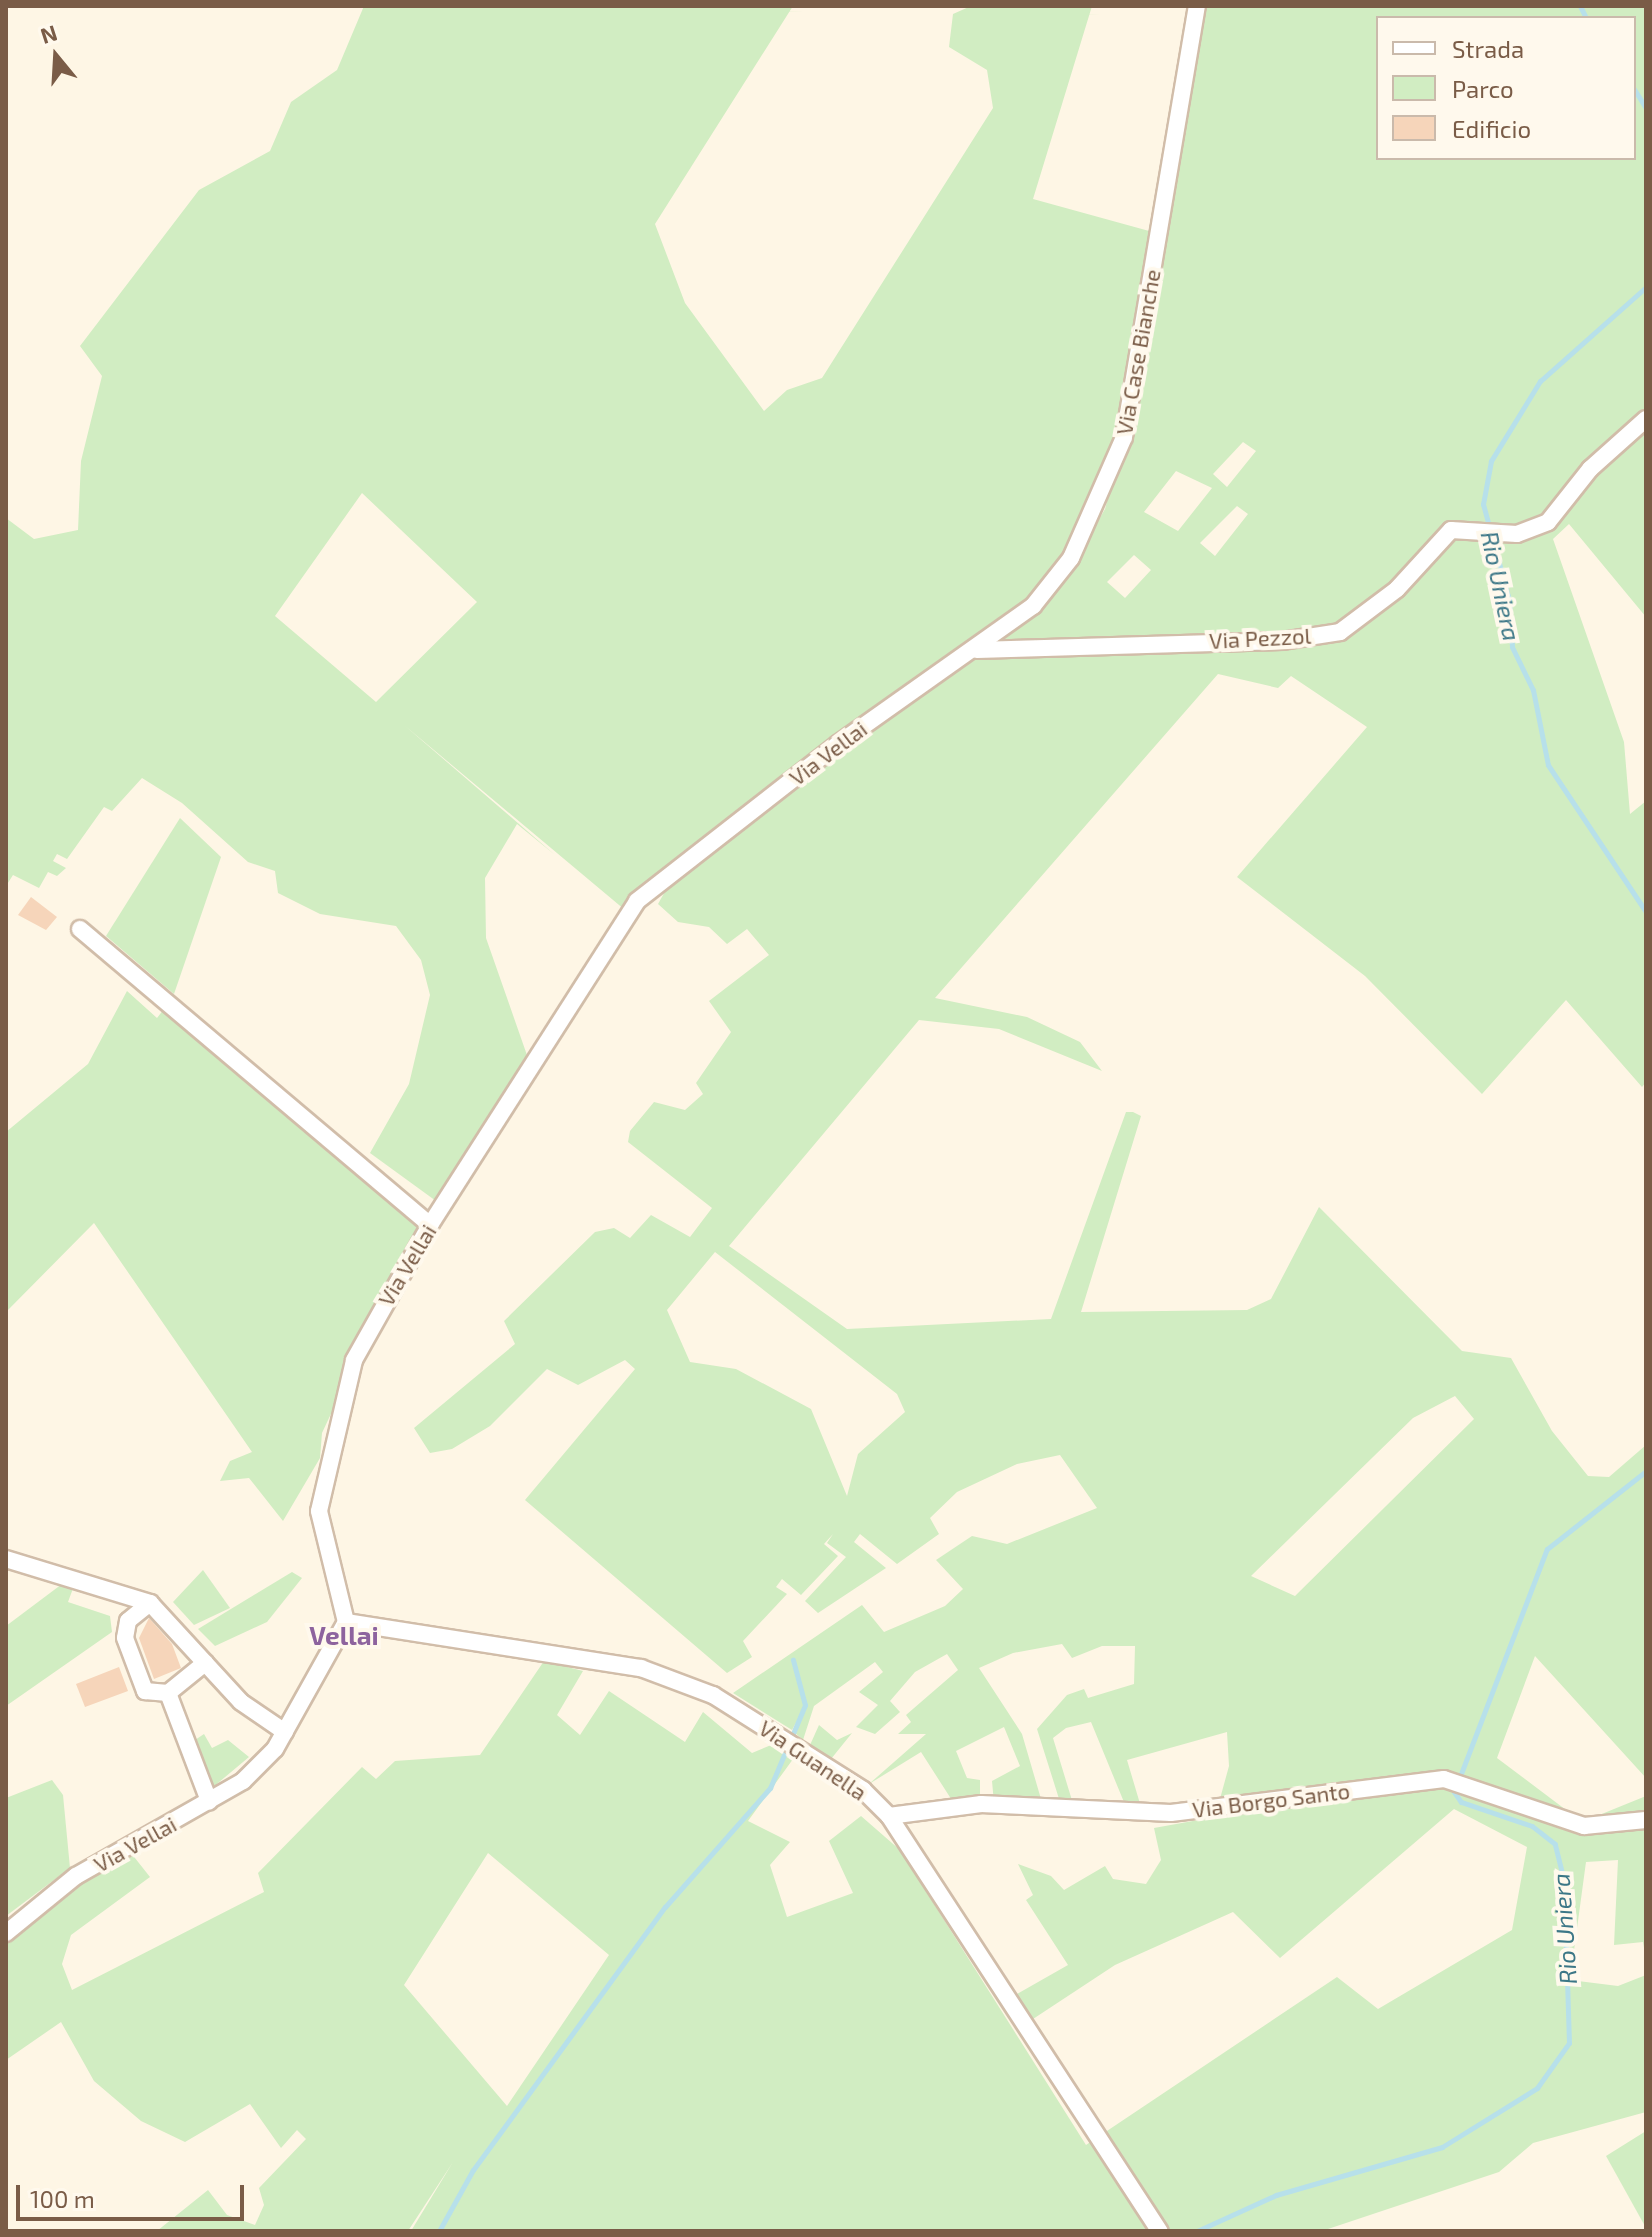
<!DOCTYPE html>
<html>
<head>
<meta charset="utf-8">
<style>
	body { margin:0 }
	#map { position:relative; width:1652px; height:2237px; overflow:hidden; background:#fef6e5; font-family:"Exo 2",sans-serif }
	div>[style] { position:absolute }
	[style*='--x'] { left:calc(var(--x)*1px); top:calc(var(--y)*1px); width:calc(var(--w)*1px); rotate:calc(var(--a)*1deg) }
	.green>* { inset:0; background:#d1edc2 }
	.stream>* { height:5px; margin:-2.5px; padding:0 2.5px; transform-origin:2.5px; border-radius:2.5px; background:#b7e0ea }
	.building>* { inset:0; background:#f6d5ba }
	.roads { filter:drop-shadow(2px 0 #d1bda9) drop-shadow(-2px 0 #d1bda9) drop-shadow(0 2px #d1bda9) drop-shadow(0 -2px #d1bda9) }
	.minor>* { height:16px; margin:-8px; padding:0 8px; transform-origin:8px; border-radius:8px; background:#fff }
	span { translate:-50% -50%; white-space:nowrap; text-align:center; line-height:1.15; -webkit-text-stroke:8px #fff9ed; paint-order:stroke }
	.street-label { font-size:22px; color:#7a5c47 }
	.water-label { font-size:24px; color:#3c7787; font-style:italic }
	.quarter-label { font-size:26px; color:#8d639e; font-weight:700 }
	.frame { position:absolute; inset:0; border:8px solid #7a5c47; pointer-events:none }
	.legend { position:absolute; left:1376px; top:16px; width:260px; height:144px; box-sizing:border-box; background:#fff9ed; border:2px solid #cabaab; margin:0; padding:10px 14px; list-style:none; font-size:24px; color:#7a5c47 }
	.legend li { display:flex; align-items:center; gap:16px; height:40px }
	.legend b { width:40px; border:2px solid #cabaab }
	.north { position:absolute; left:16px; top:16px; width:80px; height:80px; -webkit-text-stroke:6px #fff9ed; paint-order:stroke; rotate:342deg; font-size:22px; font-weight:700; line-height:32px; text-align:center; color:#7a5c47 }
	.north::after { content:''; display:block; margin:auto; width:28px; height:36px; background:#7a5c47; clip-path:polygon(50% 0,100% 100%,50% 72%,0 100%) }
	.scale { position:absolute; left:16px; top:2185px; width:228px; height:36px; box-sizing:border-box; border:4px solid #7a5c47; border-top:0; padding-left:10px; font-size:24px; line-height:28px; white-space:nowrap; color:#7a5c47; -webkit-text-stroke:6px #fff9ed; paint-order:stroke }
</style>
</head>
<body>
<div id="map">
	<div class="green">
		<i style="clip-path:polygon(evenodd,364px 6px,793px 6px,655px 224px,685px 303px,764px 411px,787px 390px,822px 378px,993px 108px,987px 70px,949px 47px,953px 14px,971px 6px,1092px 6px,1033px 199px,1160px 234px,1197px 6px,1646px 6px,1646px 617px,1569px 524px,1553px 539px,1624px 742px,1630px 814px,1646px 801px,1646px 1082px,1642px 1087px,1566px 1000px,1482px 1094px,1365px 976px,1237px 877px,1367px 727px,1291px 676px,1278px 688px,1218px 674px,935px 998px,1027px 1017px,1080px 1042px,1102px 1071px,999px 1029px,919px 1020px,729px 1246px,847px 1329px,1051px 1319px,1126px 1112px,1133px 1112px,1141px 1116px,1081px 1312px,1247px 1310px,1271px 1299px,1319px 1207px,1462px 1351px,1511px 1358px,1552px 1431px,1588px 1476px,1609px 1477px,1646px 1445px,1646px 1778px,1535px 1656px,1497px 1758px,1582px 1822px,1646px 1796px,1646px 1960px,1643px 1942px,1614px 1945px,1618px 1860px,1586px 1862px,1570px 1980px,1618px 1986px,1646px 1975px,1646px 2112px,1533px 2143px,1499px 2172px,1322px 2231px,411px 2231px,453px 2162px,408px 2231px,157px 2231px,208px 2190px,227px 2215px,255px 2225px,264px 2205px,259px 2188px,306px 2139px,297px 2130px,281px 2148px,250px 2104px,185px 2142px,141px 2121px,94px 2081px,61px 2022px,6px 2060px,6px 1939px,74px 1883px,131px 1853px,150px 1877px,71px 1935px,62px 1964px,72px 1990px,264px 1892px,258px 1873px,362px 1767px,376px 1779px,395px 1761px,480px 1755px,544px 1661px,583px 1671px,557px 1715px,580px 1735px,609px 1691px,685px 1742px,703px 1712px,752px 1753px,776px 1743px,796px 1755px,748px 1821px,790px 1842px,770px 1865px,787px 1917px,853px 1893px,829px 1841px,861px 1816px,900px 1850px,1086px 2145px,1337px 1977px,1378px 2009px,1512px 1930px,1527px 1847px,1454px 1809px,1280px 1958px,1233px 1912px,1115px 1965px,1033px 2019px,1017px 1994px,1068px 1965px,1026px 1900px,1033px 1895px,1018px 1864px,1051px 1876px,1064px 1890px,1105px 1866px,1113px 1879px,1146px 1884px,1161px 1860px,1154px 1828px,1215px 1817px,1229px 1766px,1227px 1732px,1127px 1760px,1141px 1807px,1126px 1807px,1091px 1722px,1066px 1728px,1053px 1738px,1074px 1807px,1060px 1802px,1037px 1729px,1067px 1695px,1084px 1689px,1088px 1698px,1134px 1684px,1135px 1646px,1102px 1646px,1072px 1658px,1062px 1644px,1013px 1653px,979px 1668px,1022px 1734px,1041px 1799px,994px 1803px,992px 1781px,1020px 1766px,1004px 1727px,956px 1751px,967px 1778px,980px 1780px,980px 1803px,955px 1805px,921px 1752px,869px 1784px,926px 1734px,898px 1734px,911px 1722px,906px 1715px,958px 1670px,947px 1654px,915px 1672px,890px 1701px,900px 1712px,875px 1734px,856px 1727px,878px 1705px,859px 1692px,883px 1672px,875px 1662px,814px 1706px,803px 1740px,794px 1732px,801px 1713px,792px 1730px,733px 1693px,862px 1605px,884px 1632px,945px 1606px,963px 1589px,936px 1560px,972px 1536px,1007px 1544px,1097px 1508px,1060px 1455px,1017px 1464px,957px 1492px,930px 1518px,939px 1534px,897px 1564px,860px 1534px,854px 1542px,886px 1568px,818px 1613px,805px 1601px,846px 1557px,827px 1543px,833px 1534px,824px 1544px,838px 1556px,801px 1595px,782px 1579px,776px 1587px,787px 1594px,743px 1641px,752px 1657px,727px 1673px,525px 1500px,635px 1369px,625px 1360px,578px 1385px,547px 1369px,490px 1426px,452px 1449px,430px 1453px,414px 1428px,515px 1344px,504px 1321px,595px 1232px,614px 1228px,630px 1238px,651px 1215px,690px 1237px,712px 1208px,628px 1142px,630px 1131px,654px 1102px,685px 1110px,703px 1094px,696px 1083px,731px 1032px,709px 1001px,769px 955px,747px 929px,727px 944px,709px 927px,678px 922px,658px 904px,673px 877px,1058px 591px,1105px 509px,1121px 448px,1093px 519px,1033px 606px,625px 910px,404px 725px,555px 855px,517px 824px,485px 878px,486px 938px,528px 1058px,436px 1201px,370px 1153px,409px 1084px,430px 995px,421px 960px,396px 926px,320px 914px,278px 893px,275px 871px,248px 862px,182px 803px,142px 778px,112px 811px,104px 807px,67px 859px,57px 854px,53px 861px,66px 868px,57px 876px,48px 872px,39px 888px,13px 875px,6px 886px,6px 518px,34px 539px,78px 530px,81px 461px,102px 376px,80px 346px,199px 190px,270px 151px,291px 102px,337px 70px,364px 6px,1378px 18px,1634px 18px,1634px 158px,1378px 158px,1378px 18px,364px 6px,1243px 442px,1256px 451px,1227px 487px,1213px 474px,1243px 442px,364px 6px,1176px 471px,1212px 488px,1178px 531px,1144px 512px,1176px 471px,364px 6px,362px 493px,477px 602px,376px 702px,275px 616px,362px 493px,364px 6px,1237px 506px,1248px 514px,1215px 556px,1200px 543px,1237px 506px,364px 6px,1134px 555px,1151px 570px,1125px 598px,1107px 582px,1134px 555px,364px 6px,715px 1252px,897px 1394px,905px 1412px,858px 1454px,847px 1496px,811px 1409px,736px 1369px,690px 1362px,667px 1310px,715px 1252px,364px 6px,1455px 1396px,1474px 1419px,1295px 1596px,1251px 1576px,1413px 1418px,1455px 1396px,364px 6px,488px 1853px,609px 1955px,507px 2106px,404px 1985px,488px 1853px)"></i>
		<i style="clip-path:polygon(180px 818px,221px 857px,174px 994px,106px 936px)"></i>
		<i style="clip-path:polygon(127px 991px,157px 1018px,164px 1009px,420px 1223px,322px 1433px,320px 1458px,283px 1521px,249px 1478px,220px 1481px,230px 1461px,252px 1452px,94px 1223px,6px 1312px,6px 1132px,88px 1064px)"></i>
		<i style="clip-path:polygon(203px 1570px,230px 1608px,194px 1625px,173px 1602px)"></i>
		<i style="clip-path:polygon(292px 1572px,302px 1578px,267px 1622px,215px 1646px,198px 1629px)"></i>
		<i style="clip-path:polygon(75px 1583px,68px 1602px,110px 1616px,112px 1632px,6px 1706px,6px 1626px,62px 1584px)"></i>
		<i style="clip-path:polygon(819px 1725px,837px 1740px,852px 1733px,831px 1759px,810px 1745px)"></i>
		<i style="clip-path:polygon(204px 1734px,212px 1748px,228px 1740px,249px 1757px,212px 1788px,192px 1742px)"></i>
		<i style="clip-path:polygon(52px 1780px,63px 1795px,70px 1868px,6px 1916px,6px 1798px)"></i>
		<i style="clip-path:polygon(1646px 2131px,1646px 2228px,1606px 2156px)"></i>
	</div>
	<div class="stream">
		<i style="--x:1580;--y:6;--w:13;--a:63"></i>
		<i style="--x:1634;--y:89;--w:22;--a:58"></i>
		<i style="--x:1646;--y:287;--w:142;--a:138.4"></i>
		<i style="--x:1540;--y:381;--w:94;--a:121.5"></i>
		<i style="--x:1491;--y:461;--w:44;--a:100.5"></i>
		<i style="--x:1483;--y:504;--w:99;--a:74.8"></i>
		<i style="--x:1509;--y:600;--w:47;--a:86.3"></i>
		<i style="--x:1512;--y:647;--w:48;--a:64"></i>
		<i style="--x:1533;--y:690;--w:76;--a:78.7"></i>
		<i style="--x:1548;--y:765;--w:177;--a:56.3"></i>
		<i style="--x:439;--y:2231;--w:70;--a:-60.9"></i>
		<i style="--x:473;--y:2170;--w:326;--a:-53.9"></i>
		<i style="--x:665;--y:1907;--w:159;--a:-48.6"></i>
		<i style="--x:770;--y:1788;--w:90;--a:-67.1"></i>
		<i style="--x:805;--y:1705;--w:47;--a:-104.9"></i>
		<i style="--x:1197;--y:2231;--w:87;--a:-24.5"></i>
		<i style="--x:1276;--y:2195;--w:173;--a:-16.1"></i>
		<i style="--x:1442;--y:2147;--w:112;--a:-31.8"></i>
		<i style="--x:1537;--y:2088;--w:55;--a:-54.6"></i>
		<i style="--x:1569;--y:2043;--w:162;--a:-91.8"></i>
		<i style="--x:1564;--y:1881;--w:38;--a:-104"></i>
		<i style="--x:1555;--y:1844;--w:29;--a:-142"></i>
		<i style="--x:1532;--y:1826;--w:75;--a:-161.3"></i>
		<i style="--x:1461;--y:1802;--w:12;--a:-125"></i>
		<i style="--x:1454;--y:1792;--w:260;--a:-69.1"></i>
		<i style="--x:1547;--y:1549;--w:126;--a:-38.2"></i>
	</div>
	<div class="building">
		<i style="clip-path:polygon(31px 897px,57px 917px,46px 930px,18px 915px)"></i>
		<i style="clip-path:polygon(149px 1618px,172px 1644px,181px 1668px,154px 1679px,139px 1638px)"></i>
		<i style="clip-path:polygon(119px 1667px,128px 1691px,85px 1707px,76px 1684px)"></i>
	</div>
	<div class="roads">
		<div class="minor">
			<i style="--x:977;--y:650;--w:305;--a:-1.7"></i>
			<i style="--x:1282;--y:641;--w:59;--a:-8.8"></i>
			<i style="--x:1340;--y:632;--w:71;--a:-37"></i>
			<i style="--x:1397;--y:589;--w:80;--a:-47.5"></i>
			<i style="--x:1451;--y:530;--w:66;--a:3.5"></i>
			<i style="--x:1517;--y:534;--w:33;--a:-21"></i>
			<i style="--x:1548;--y:522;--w:68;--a:-51.6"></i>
			<i style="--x:1590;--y:469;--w:75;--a:-41.8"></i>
			<i style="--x:80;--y:929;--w:458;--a:40.2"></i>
			<i style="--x:6;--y:1559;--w:151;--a:17"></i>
			<i style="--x:150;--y:1603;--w:134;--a:47.4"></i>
			<i style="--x:241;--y:1702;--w:53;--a:34.3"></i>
			<i style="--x:150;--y:1603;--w:28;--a:141"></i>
			<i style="--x:128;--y:1621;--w:17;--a:100"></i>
			<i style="--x:125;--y:1638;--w:57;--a:69.3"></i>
			<i style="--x:145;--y:1691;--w:23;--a:5"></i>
			<i style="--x:168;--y:1693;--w:48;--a:-39"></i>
			<i style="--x:346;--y:1622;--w:299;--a:8.9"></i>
			<i style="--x:641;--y:1668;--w:77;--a:20.6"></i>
			<i style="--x:713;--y:1695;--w:178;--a:32.3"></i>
			<i style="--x:863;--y:1790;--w:37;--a:45"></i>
			<i style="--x:889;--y:1816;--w:496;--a:56.9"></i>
			<i style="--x:168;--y:1693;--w:116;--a:69.2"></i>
			<i style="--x:889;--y:1816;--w:93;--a:-7.4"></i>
			<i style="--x:981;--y:1804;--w:190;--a:2.7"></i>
			<i style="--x:1171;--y:1813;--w:275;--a:-7.1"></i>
			<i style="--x:1444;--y:1779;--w:148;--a:18.6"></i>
			<i style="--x:1584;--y:1826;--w:62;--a:-5.5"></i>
			<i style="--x:6;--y:1933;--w:90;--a:-39.2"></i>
			<i style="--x:76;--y:1876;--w:192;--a:-29.6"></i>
			<i style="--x:243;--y:1781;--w:45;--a:-45"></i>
			<i style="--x:275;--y:1749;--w:145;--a:-60.8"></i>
			<i style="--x:346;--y:1622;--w:114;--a:-103.7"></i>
			<i style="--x:319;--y:1511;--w:155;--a:-76.9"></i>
			<i style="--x:354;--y:1360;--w:155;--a:-60.6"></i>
			<i style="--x:430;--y:1225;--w:384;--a:-57.4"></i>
			<i style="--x:637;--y:901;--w:255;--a:-38"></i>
			<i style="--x:838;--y:744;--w:239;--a:-35.3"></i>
			<i style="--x:1033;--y:606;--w:61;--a:-51.6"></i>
			<i style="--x:1071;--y:558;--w:132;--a:-66.3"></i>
			<i style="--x:1124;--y:437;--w:437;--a:-80.4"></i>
		</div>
	</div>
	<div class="street-label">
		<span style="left:1138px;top:352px;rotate:-80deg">Via Case Bianche</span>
		<span style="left:1260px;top:638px;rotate:-3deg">Via Pezzol</span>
		<span style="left:828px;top:753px;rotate:-37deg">Via Vellai</span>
		<span style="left:407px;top:1265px;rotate:-59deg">Via Vellai</span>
		<span style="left:813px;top:1760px;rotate:34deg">Via Guanella</span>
		<span style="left:1271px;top:1800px;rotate:-7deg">Via Borgo Santo</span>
		<span style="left:135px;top:1844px;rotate:-29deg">Via Vellai</span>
	</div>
	<div class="water-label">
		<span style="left:1501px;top:586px;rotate:78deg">Rio Uniera</span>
		<span style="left:1564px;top:1929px;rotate:-94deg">Rio Uniera</span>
	</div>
	<div class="quarter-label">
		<span style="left:344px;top:1635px">Vellai</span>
	</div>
	<div class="frame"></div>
	<ul class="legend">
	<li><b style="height:10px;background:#fff"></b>Strada</li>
	<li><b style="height:22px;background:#d1edc2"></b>Parco</li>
	<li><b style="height:22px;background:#f6d5ba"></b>Edificio</li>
	</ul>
	<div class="north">N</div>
	<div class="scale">100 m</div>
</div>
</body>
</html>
